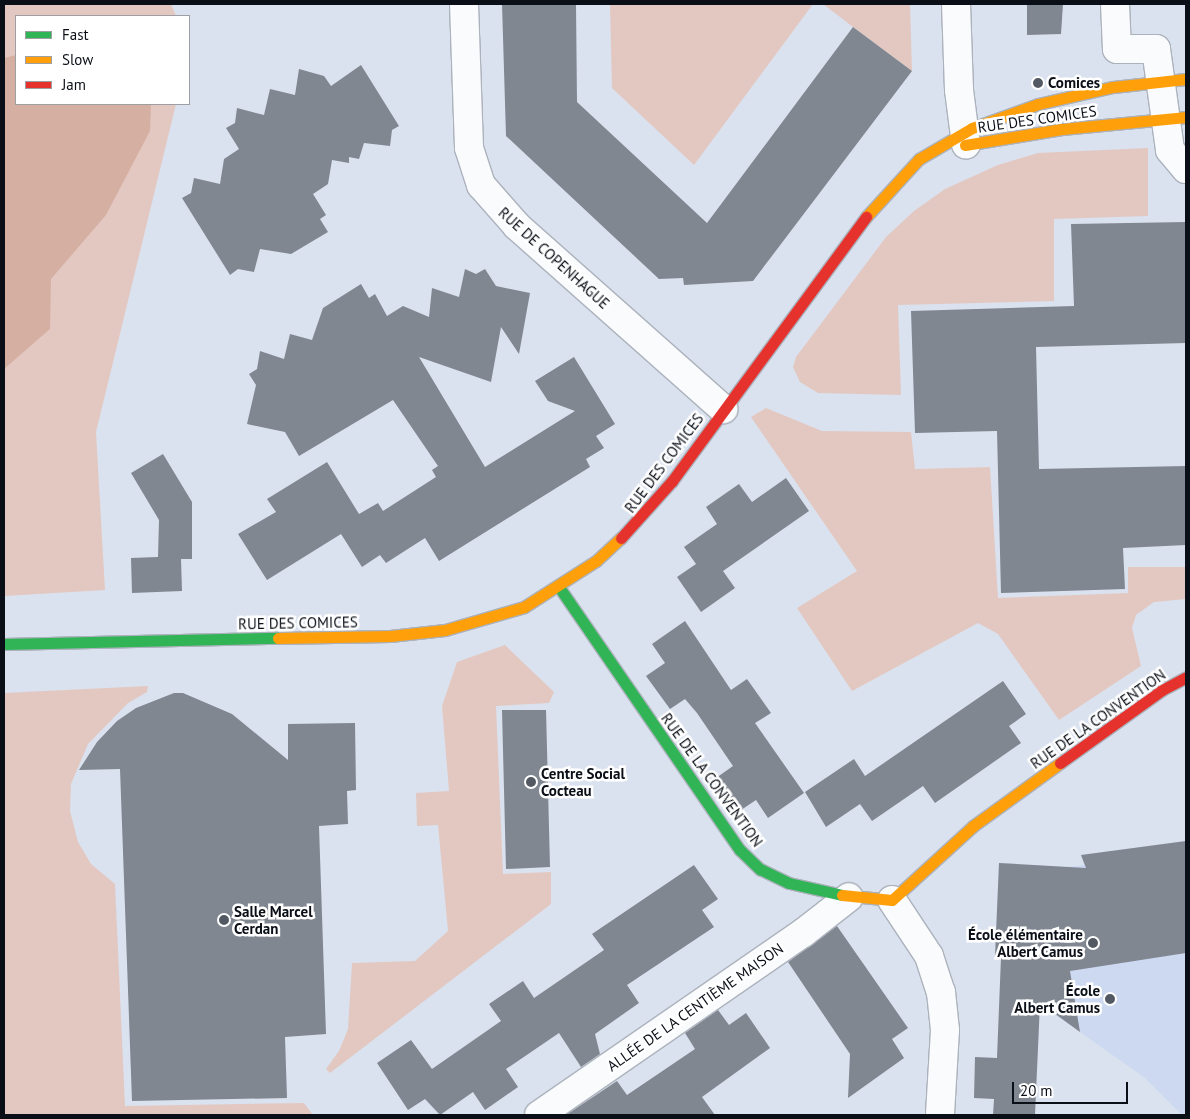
<!DOCTYPE html>
<html>
<head>
<meta charset="utf-8">
<style>
	body { margin:0 }
	#map { position:relative; width:1190px; height:1119px; overflow:hidden; background:#dae2ef; font-family:"PT Sans",sans-serif }
	div>[style] { position:absolute }
	[style*='--x'] { left:calc(var(--x)*1px); top:calc(var(--y)*1px); width:calc(var(--w)*1px); rotate:calc(var(--a)*1deg) }
	.built>* { inset:0; background:#ccd9f1 }
	.green>* { inset:0; background:#e3c8c1 }
	.forest>* { inset:0; background:#d6afa3 }
	.building>* { inset:0; background:#818791 }
	.roads { filter:drop-shadow(1px 0 #acb2bc) drop-shadow(-1px 0 #acb2bc) drop-shadow(0 1px #acb2bc) drop-shadow(0 -1px #acb2bc) }
	.street>* { height:28px; margin:-14px; padding:0 14px; transform-origin:14px; border-radius:14px; background:#f9fbfd }
	.fast>* { height:11px; margin:-5.5px; padding:0 5.5px; transform-origin:5.5px; border-radius:5.5px; background:#30b455 }
	.slow>* { height:11px; margin:-5.5px; padding:0 5.5px; transform-origin:5.5px; border-radius:5.5px; background:#ff9f0a }
	.jam>* { height:11px; margin:-5.5px; padding:0 5.5px; transform-origin:5.5px; border-radius:5.5px; background:#e5322d }
	.dots>* { width:14px; height:14px; translate:-50% -50%; box-sizing:border-box; border:2px solid #fff; border-radius:50% }
	span { translate:-50% -50%; white-space:nowrap; text-align:center; line-height:1.15; -webkit-text-stroke:5px #fff; paint-order:stroke }
	.poi-label { font-size:15px; color:#0a0f17; font-weight:700 }
	.left { translate:0 -50%; text-align:left }
	.right { translate:-100% -50%; text-align:right }
	.street-label { font-size:15px; color:#0a0f17 }
	.frame { position:absolute; inset:0; border:5px solid #0a0f17; pointer-events:none }
	.legend { position:absolute; left:15px; top:15px; width:175px; height:90px; box-sizing:border-box; background:#fff; border:1px solid #9d9fa2; margin:0; padding:6px 9px; list-style:none; font-size:15px; color:#0a0f17 }
	.legend li { display:flex; align-items:center; gap:10px; height:25px }
	.legend b { width:25px; border:1px solid #9d9fa2 }
	.scale { position:absolute; left:1012px; top:1082px; width:116px; height:22px; box-sizing:border-box; border:2px solid #0a0f17; border-top:0; padding-left:6px; font-size:15px; line-height:18px; white-space:nowrap; color:#0a0f17; -webkit-text-stroke:4px #fff; paint-order:stroke }
</style>
</head>
<body>
<div id="map">
	<div class="built">
		<i style="clip-path:polygon(1186px 841px,1186px 1115px,1182px 1115px,1145px 1078px,1001px 976px,1001px 957px,995px 957px,999px 863px,1067px 867px,1084px 865px,1081px 855px)"></i>
	</div>
	<div class="green">
		<i style="clip-path:polygon(4px 4px,171px 4px,176px 16px,16px 16px,16px 104px,176px 104px,96px 432px,105px 590px,4px 596px)"></i>
		<i style="clip-path:polygon(610px 4px,813px 4px,694px 165px,612px 88px)"></i>
		<i style="clip-path:polygon(823px 4px,910px 4px,912px 71px,853px 27px)"></i>
		<i style="clip-path:polygon(1148px 148px,1148px 216px,1054px 219px,1054px 301px,898px 305px,901px 395px,818px 393px,800px 382px,793px 367px,796px 357px,886px 237px,914px 211px,945px 189px,998px 165px,1038px 153px)"></i>
		<i style="clip-path:polygon(766px 408px,822px 431px,911px 432px,915px 469px,990px 467px,998px 598px,1128px 593px,1128px 567px,1186px 567px,1186px 599px,1154px 602px,1136px 615px,1132px 628px,1141px 666px,1059px 720px,998px 634px,978px 623px,852px 691px,797px 608px,857px 571px,751px 417px)"></i>
		<i style="clip-path:polygon(505px 645px,554px 692px,549px 703px,496px 706px,503px 874px,551px 872px,551px 904px,330px 1073px,326px 1069px,339px 1051px,348px 1029px,352px 963px,415px 961px,448px 931px,438px 825px,417px 826px,416px 793px,449px 791px,442px 706px,457px 662px)"></i>
		<i style="clip-path:polygon(148px 686px,147px 692px,128px 703px,88px 744px,71px 784px,70px 811px,78px 842px,91px 864px,115px 884px,125px 1106px,304px 1103px,313px 1115px,4px 1115px,4px 693px)"></i>
	</div>
	<div class="forest">
		<i style="clip-path:polygon(16px 55px,16px 104px,151px 104px,150px 131px,106px 215px,51px 279px,50px 329px,4px 369px,4px 58px)"></i>
	</div>
	<div class="building">
		<i style="clip-path:polygon(502px 4px,576px 4px,577px 102px,707px 223px,853px 27px,912px 71px,753px 281px,684px 285px,683px 278px,659px 279px,506px 136px)"></i>
		<i style="clip-path:polygon(1027px 4px,1063px 4px,1061px 34px,1027px 35px)"></i>
		<i style="clip-path:polygon(361px 65px,399px 126px,392px 130px,390px 146px,364px 143px,359px 159px,349px 157px,349px 163px,332px 160px,328px 184px,313px 194px,326px 215px,320px 219px,328px 232px,291px 254px,260px 249px,254px 272px,238px 269px,230px 275px,182px 198px,191px 193px,194px 178px,220px 184px,224px 159px,239px 149px,226px 128px,235px 123px,237px 108px,264px 115px,270px 89px,295px 95px,299px 69px,324px 76px,331px 86px)"></i>
		<i style="clip-path:polygon(1186px 222px,1186px 343px,1036px 347px,1039px 469px,1186px 466px,1186px 545px,1123px 548px,1125px 589px,1001px 593px,997px 431px,915px 433px,911px 311px,1074px 306px,1071px 224px)"></i>
		<i style="clip-path:polygon(465px 269px,476px 274px,485px 269px,496px 286px,530px 293px,519px 354px,501px 327px,491px 382px,419px 357px,485px 467px,575px 411px,548px 401px,535px 381px,574px 357px,615px 424px,596px 436px,604px 448px,586px 459px,590px 467px,439px 561px,425px 538px,386px 563px,380px 555px,362px 567px,341px 534px,267px 580px,238px 534px,276px 512px,267px 499px,327px 462px,359px 514px,378px 503px,383px 511px,436px 477px,432px 470px,438px 466px,393px 400px,299px 456px,285px 432px,247px 424px,256px 385px,249px 374px,257px 369px,260px 351px,284px 359px,290px 334px,312px 340px,323px 308px,361px 284px,369px 298px,375px 294px,387px 316px,403px 306px,429px 317px,432px 288px,459px 297px)"></i>
		<i style="clip-path:polygon(163px 454px,192px 502px,192px 559px,181px 559px,182px 591px,132px 593px,131px 558px,158px 557px,159px 520px,131px 473px)"></i>
		<i style="clip-path:polygon(786px 478px,809px 511px,723px 571px,735px 588px,701px 612px,677px 577px,696px 564px,684px 547px,717px 524px,706px 507px,739px 484px,752px 502px)"></i>
		<i style="clip-path:polygon(685px 621px,731px 690px,747px 679px,771px 713px,755px 723px,804px 793px,768px 818px,756px 800px,738px 812px,716px 778px,733px 766px,697px 713px,685px 699px,670px 709px,646px 676px,665px 663px,652px 644px)"></i>
		<i style="clip-path:polygon(1003px 681px,1026px 714px,1009px 726px,1021px 743px,935px 803px,923px 786px,872px 821px,860px 804px,826px 827px,805px 792px,854px 759px,865px 776px)"></i>
		<i style="clip-path:polygon(174px 693px,183px 693px,232px 714px,288px 760px,288px 724px,355px 723px,356px 790px,347px 791px,348px 824px,319px 826px,326px 1034px,285px 1037px,287px 1098px,132px 1101px,120px 769px,79px 770px,97px 742px,117px 721px,136px 708px)"></i>
		<i style="clip-path:polygon(502px 710px,546px 710px,550px 867px,506px 869px)"></i>
		<i style="clip-path:polygon(1186px 841px,1186px 953px,1070px 971px,1080px 1032px,1040px 1003px,1035px 1115px,993px 1115px,994px 1099px,974px 1098px,975px 1057px,997px 1058px,1001px 957px,995px 957px,999px 863px,1086px 868px,1081px 855px)"></i>
		<i style="clip-path:polygon(694px 865px,718px 899px,702px 910px,714px 927px,627px 985px,639px 1003px,595px 1034px,600px 1054px,581px 1067px,559px 1033px,506px 1069px,518px 1087px,485px 1110px,473px 1092px,440px 1115px,425px 1099px,408px 1110px,377px 1063px,411px 1040px,432px 1069px,501px 1021px,489px 1004px,523px 981px,534px 998px,604px 950px,592px 934px)"></i>
		<i style="clip-path:polygon(837px 926px,908px 1028px,892px 1039px,904px 1058px,848px 1098px,850px 1054px,788px 962px)"></i>
		<i style="clip-path:polygon(718px 1010px,729px 1025px,746px 1013px,770px 1048px,702px 1097px,715px 1115px,566px 1115px,617px 1081px,627px 1095px,695px 1049px,685px 1033px)"></i>
	</div>
	<div class="roads">
		<div class="street">
			<i style="--x:464;--y:4;--w:144;--a:88"></i>
			<i style="--x:469;--y:148;--w:39;--a:72"></i>
			<i style="--x:481;--y:185;--w:55;--a:48.7"></i>
			<i style="--x:517;--y:226;--w:276;--a:41.6"></i>
			<i style="--x:956;--y:4;--w:86;--a:88"></i>
			<i style="--x:959;--y:90;--w:55;--a:82.7"></i>
			<i style="--x:1115;--y:4;--w:45;--a:87.5"></i>
			<i style="--x:1117;--y:49;--w:39;--a:0"></i>
			<i style="--x:1156;--y:49;--w:102;--a:82.1"></i>
			<i style="--x:1170;--y:150;--w:25;--a:50"></i>
			<i style="--x:892;--y:900;--w:67;--a:56.5"></i>
			<i style="--x:929;--y:956;--w:38;--a:72"></i>
			<i style="--x:941;--y:992;--w:38;--a:84"></i>
			<i style="--x:945;--y:1030;--w:85;--a:93.4"></i>
			<i style="--x:539;--y:1115;--w:321;--a:-34.6"></i>
			<i style="--x:803;--y:933;--w:58;--a:-38"></i>
		</div>
		<div class="fast">
			<i style="--x:559;--y:587;--w:319;--a:55.5"></i>
			<i style="--x:740;--y:850;--w:28;--a:44"></i>
			<i style="--x:760;--y:869;--w:32;--a:26"></i>
			<i style="--x:789;--y:883;--w:54;--a:12.8"></i>
			<i style="--x:4;--y:644;--w:274;--a:-1.3"></i>
		</div>
		<div class="slow">
			<i style="--x:965;--y:145;--w:98;--a:-9.4"></i>
			<i style="--x:1062;--y:129;--w:125;--a:-5.5"></i>
			<i style="--x:866;--y:217;--w:79;--a:-47.6"></i>
			<i style="--x:919;--y:159;--w:61;--a:-30.3"></i>
			<i style="--x:972;--y:128;--w:70;--a:-20"></i>
			<i style="--x:1038;--y:104;--w:77;--a:-12.8"></i>
			<i style="--x:1113;--y:87;--w:73;--a:-6.3"></i>
			<i style="--x:278;--y:638;--w:112;--a:-1"></i>
			<i style="--x:390;--y:636;--w:55;--a:-6.2"></i>
			<i style="--x:445;--y:630;--w:82;--a:-16.2"></i>
			<i style="--x:524;--y:607;--w:85;--a:-32.6"></i>
			<i style="--x:596;--y:561;--w:34;--a:-43"></i>
			<i style="--x:842;--y:895;--w:50;--a:5.7"></i>
			<i style="--x:892;--y:900;--w:110;--a:-42.4"></i>
			<i style="--x:973;--y:826;--w:107;--a:-35.9"></i>
		</div>
		<div class="jam">
			<i style="--x:621;--y:538;--w:76;--a:-48.2"></i>
			<i style="--x:672;--y:481;--w:328;--a:-53.7"></i>
			<i style="--x:1060;--y:763;--w:125;--a:-35.6"></i>
			<i style="--x:1162;--y:690;--w:27;--a:-28"></i>
		</div>
	</div>
	<div class="dots">
		<i style="left:1038px;top:83px;background:#535963"></i>
		<i style="left:531px;top:782px;background:#535963"></i>
		<i style="left:224px;top:920px;background:#535963"></i>
		<i style="left:1093px;top:943px;background:#535963"></i>
		<i style="left:1110px;top:999px;background:#535963"></i>
	</div>
	<div class="poi-label">
		<span class="left" style="left:1048px;top:83px">Comices</span>
		<span class="left" style="left:541px;top:782px">Centre Social<br>Cocteau</span>
		<span class="left" style="left:234px;top:920px">Salle Marcel<br>Cerdan</span>
		<span class="right" style="left:1083px;top:943px">École élémentaire<br>Albert Camus</span>
		<span class="right" style="left:1100px;top:999px">École<br>Albert Camus</span>
	</div>
	<div class="street-label">
		<span style="left:1037px;top:119px;rotate:-8deg">RUE DES COMICES</span>
		<span style="left:554px;top:258px;rotate:42deg">RUE DE COPENHAGUE</span>
		<span style="left:664px;top:463px;rotate:-53deg">RUE DES COMICES</span>
		<span style="left:298px;top:623px;rotate:-1deg">RUE DES COMICES</span>
		<span style="left:1098px;top:719px;rotate:-35deg">RUE DE LA CONVENTION</span>
		<span style="left:712px;top:780px;rotate:54deg">RUE DE LA CONVENTION</span>
		<span style="left:695px;top:1007px;rotate:-35deg">ALLÉE DE LA CENTIÈME MAISON</span>
	</div>
	<div class="frame"></div>
	<ul class="legend">
	<li><b style="height:6px;background:#30b455"></b>Fast</li>
	<li><b style="height:6px;background:#ff9f0a"></b>Slow</li>
	<li><b style="height:6px;background:#e5322d"></b>Jam</li>
	</ul>
	<div class="scale">20 m</div>
</div>
</body>
</html>
